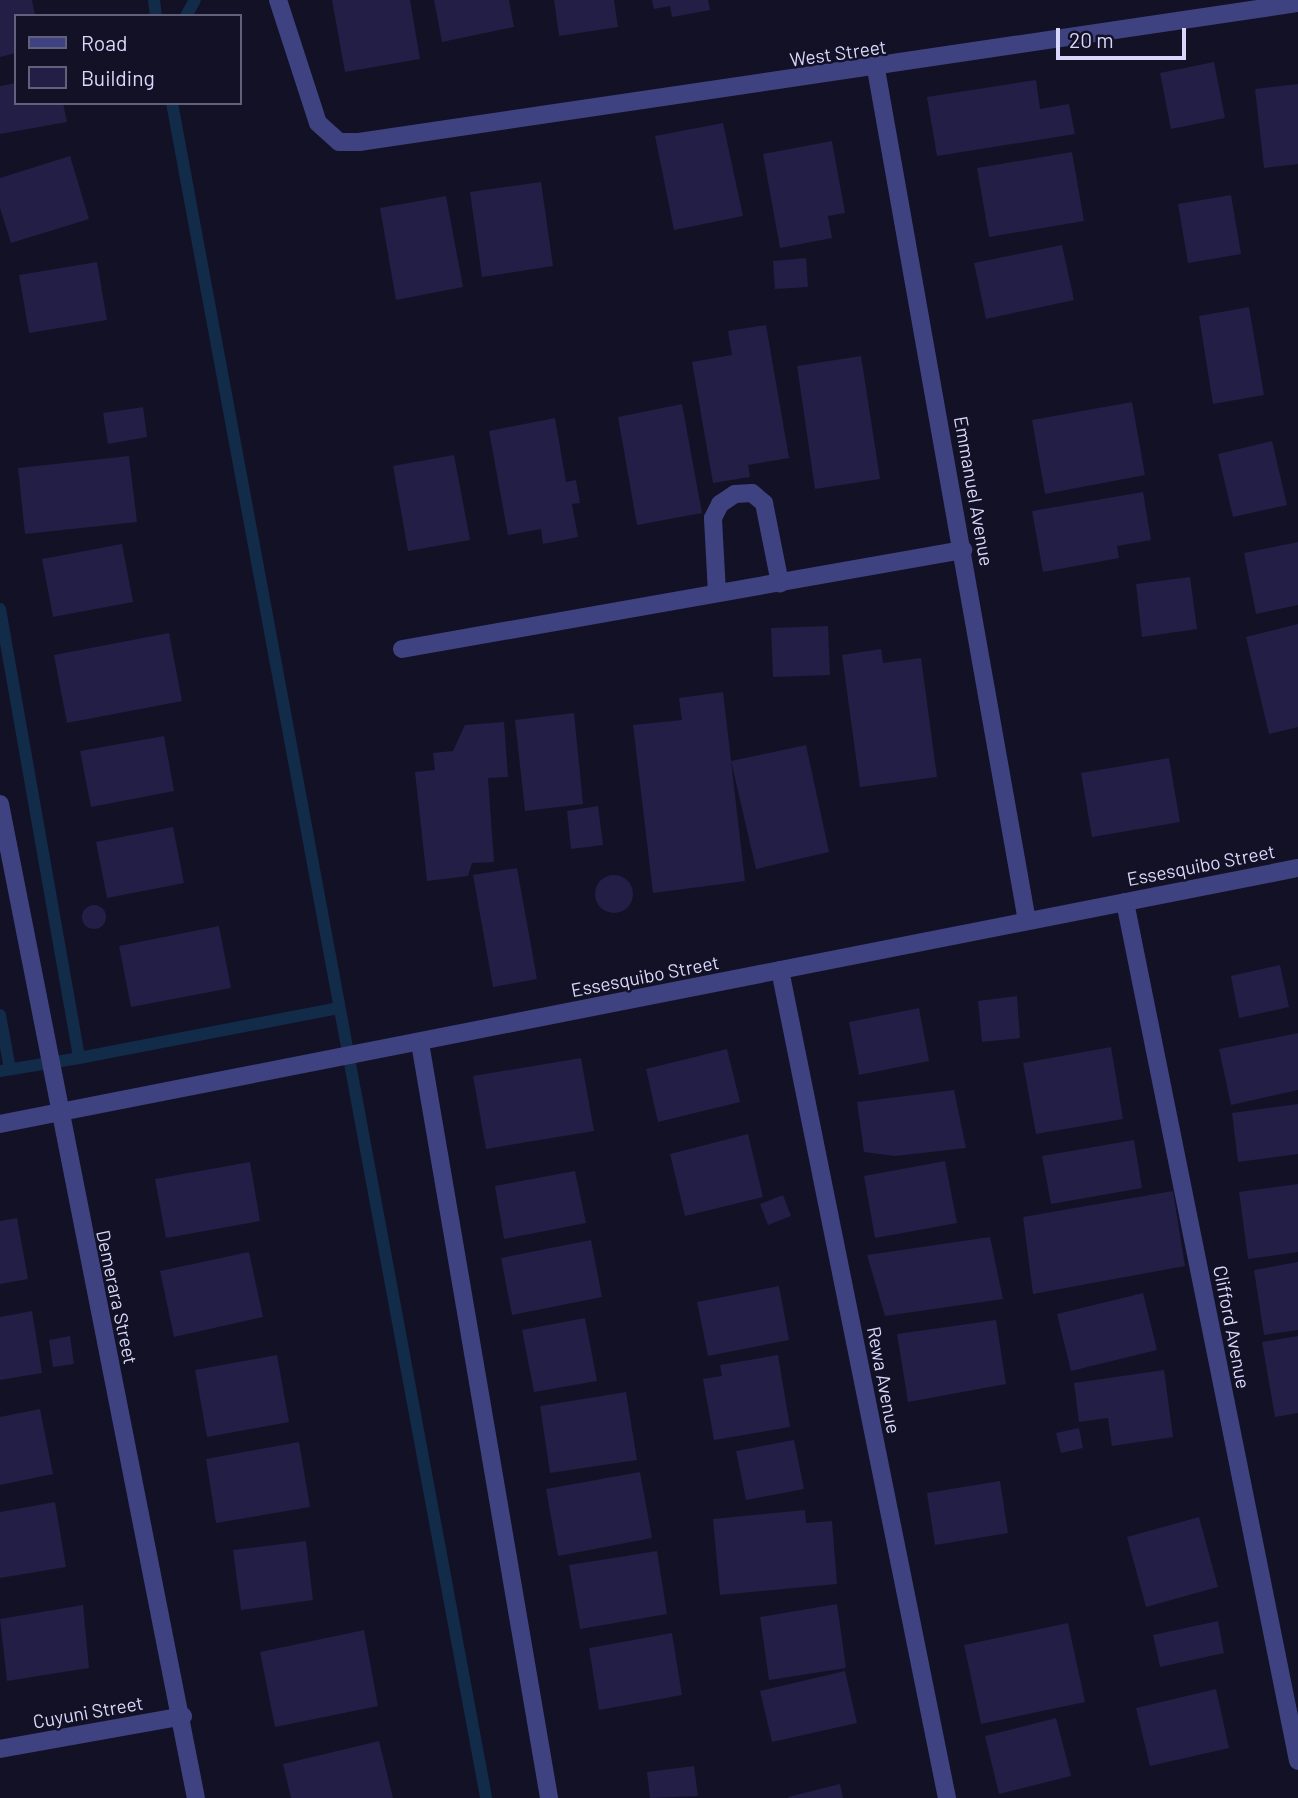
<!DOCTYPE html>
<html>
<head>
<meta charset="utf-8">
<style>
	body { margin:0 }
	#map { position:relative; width:1298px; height:1798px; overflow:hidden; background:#131125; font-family:Barlow,sans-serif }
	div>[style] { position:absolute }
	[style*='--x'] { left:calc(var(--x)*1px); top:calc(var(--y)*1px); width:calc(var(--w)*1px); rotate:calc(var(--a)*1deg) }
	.stream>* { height:12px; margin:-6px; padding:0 6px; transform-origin:6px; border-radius:6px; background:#122b48 }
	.building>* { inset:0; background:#231e45 }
	.round { border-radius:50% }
	.minor>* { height:18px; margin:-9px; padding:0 9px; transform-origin:9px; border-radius:9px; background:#3f4281 }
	span { translate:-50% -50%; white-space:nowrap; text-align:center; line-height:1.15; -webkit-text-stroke:5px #131125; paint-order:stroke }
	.street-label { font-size:19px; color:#d9d8fc }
	.legend { position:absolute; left:14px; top:14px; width:228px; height:91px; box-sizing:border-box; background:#131125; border:2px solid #62617b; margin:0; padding:9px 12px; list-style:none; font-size:21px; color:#d9d8fc }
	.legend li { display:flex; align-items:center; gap:14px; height:35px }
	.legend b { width:35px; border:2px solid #62617b }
	.scale { position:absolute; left:1056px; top:28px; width:130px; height:32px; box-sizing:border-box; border:4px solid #d9d8fc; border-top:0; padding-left:9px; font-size:21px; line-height:24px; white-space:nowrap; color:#d9d8fc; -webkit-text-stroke:5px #131125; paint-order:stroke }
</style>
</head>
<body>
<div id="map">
	<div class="stream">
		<i style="--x:154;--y:0;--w:16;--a:83"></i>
		<i style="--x:186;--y:16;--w:18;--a:-61"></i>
		<i style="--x:172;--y:103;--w:1724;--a:79.5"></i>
		<i style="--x:0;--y:609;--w:456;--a:80"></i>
		<i style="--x:79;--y:1058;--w:264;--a:-10.9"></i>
		<i style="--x:0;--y:1015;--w:55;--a:79.5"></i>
		<i style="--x:0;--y:1071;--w:80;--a:-9.3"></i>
	</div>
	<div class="building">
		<i style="clip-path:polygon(0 0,32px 0,35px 16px,16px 16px,16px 53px,0 57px)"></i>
		<i style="clip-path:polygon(332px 0,410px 0,420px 59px,345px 72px)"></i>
		<i style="clip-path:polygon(434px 0,509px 0,514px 27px,442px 42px)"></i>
		<i style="clip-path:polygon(554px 0,614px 0,618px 27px,559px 36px)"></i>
		<i style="clip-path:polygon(652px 0,708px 0,710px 10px,672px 17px,670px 6px,654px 9px)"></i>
		<i style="clip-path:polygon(1214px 62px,1225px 118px,1171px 129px,1160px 73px)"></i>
		<i style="clip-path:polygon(1036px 80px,1040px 109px,1069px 104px,1075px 134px,937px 156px,927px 97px)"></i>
		<i style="clip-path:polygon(16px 83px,16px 103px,63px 103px,67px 122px,0 134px,0 86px)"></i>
		<i style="clip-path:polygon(1298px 84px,1298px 164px,1264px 168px,1255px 89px)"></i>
		<i style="clip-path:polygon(723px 123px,743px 216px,674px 230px,655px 136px)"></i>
		<i style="clip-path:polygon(832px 141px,845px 213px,828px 216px,832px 238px,780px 248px,763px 154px)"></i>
		<i style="clip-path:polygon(1072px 152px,1084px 221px,989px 237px,977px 168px)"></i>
		<i style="clip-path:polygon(70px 156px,89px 219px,11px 243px,0 208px,0 178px)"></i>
		<i style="clip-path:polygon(541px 182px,553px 266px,482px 277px,470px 192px)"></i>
		<i style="clip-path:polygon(1231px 195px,1241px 254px,1188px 263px,1178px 204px)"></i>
		<i style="clip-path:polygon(446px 196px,463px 287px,396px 300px,380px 208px)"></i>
		<i style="clip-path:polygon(1062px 245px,1074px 300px,986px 319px,974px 263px)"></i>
		<i style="clip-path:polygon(806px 258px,808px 287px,775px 289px,773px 261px)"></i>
		<i style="clip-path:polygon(97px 262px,107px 320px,29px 333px,19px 275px)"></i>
		<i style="clip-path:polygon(1249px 307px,1264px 395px,1213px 404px,1199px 316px)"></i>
		<i style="clip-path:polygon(766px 325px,789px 458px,748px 465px,750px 477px,713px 483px,692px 362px,732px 355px,728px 331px)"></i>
		<i style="clip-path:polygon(861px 356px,880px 479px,815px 489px,797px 366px)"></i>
		<i style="clip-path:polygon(1132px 402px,1145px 475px,1045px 494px,1032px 420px)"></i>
		<i style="clip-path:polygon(682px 404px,702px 513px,637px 525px,618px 417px)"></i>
		<i style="clip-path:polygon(143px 407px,147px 437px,108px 444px,103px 413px)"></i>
		<i style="clip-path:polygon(555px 418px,566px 482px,576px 480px,580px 503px,572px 504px,578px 537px,543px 544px,541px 529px,508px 535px,489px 431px)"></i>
		<i style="clip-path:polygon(1272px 441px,1287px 505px,1233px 517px,1218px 454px)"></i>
		<i style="clip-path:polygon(454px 455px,470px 540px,408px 551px,393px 466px)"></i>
		<i style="clip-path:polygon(129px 456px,137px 522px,25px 534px,18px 468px)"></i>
		<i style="clip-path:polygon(1143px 492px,1151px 540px,1117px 546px,1119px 558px,1043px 572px,1032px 511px)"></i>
		<i style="clip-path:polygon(1298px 542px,1298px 605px,1256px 614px,1244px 553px)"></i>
		<i style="clip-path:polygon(122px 544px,133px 602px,53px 617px,42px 559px)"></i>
		<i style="clip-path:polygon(1190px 577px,1197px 629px,1142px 637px,1136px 584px)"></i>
		<i style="clip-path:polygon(1298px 624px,1298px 727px,1269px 734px,1246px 637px)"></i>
		<i style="clip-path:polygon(828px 626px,830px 675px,773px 677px,771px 628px)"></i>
		<i style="clip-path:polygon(169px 633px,182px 701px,67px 723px,54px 655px)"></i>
		<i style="clip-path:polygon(881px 649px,883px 663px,921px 658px,937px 777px,860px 787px,842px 655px)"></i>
		<i style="clip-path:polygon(723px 692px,745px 881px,653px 893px,633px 725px,682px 720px,679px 698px)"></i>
		<i style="clip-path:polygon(574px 713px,583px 804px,525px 811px,515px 720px)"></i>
		<i style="clip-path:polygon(504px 722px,508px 777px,488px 778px,494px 862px,472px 863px,468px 876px,427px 881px,415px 772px,435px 770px,433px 753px,453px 751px,465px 725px)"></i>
		<i style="clip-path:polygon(164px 736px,174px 791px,91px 807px,80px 751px)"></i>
		<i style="clip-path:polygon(806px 745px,829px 852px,756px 869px,731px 761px)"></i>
		<i style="clip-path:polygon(1169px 758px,1180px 822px,1092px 837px,1081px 773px)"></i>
		<i style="clip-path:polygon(598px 806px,603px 845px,571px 849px,567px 811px)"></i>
		<i style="clip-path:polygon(173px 827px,184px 883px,107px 898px,96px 842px)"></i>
		<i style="clip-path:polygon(517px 868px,537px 979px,493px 987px,473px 875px)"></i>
		<i class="round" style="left:595px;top:875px;width:38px;height:38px"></i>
		<i class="round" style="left:82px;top:905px;width:24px;height:24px"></i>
		<i style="clip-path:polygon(219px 926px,231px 988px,131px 1007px,119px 946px)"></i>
		<i style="clip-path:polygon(1280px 965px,1289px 1007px,1239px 1018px,1231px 976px)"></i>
		<i style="clip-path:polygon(1017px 996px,1020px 1038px,982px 1042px,978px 1001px)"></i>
		<i style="clip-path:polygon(919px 1008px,929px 1061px,859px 1075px,849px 1022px)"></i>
		<i style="clip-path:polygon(1298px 1033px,1298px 1090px,1231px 1105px,1219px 1049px)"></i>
		<i style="clip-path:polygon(1111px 1047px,1123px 1119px,1036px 1134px,1023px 1063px)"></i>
		<i style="clip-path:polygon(727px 1049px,740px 1102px,658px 1122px,646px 1069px)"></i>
		<i style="clip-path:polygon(581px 1058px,594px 1131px,486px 1149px,473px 1076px)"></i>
		<i style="clip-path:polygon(954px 1090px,966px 1148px,895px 1156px,864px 1152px,857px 1102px)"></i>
		<i style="clip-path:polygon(1298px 1104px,1298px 1154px,1238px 1162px,1232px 1113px)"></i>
		<i style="clip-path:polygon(748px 1134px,763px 1197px,685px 1216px,670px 1154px)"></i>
		<i style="clip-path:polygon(1134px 1140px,1142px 1188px,1051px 1204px,1042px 1156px)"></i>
		<i style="clip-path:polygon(945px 1161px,957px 1223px,875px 1238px,864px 1176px)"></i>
		<i style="clip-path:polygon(250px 1162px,260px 1221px,166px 1238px,155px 1179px)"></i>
		<i style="clip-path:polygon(575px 1171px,586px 1223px,504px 1239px,495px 1186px)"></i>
		<i style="clip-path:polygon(1298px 1184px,1298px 1252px,1248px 1259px,1239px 1192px)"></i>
		<i style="clip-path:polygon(1173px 1191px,1185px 1266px,1033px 1294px,1023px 1217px)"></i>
		<i style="clip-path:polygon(783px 1195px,791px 1216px,768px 1225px,760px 1204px)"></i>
		<i style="clip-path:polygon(17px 1218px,28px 1279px,0 1284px,0 1221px)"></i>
		<i style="clip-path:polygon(990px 1237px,1003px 1299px,885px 1316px,867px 1255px)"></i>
		<i style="clip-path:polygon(591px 1240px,602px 1297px,512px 1315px,501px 1258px)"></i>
		<i style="clip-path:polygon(249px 1252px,263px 1317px,174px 1337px,160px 1271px)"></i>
		<i style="clip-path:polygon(1298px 1262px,1298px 1330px,1264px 1335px,1254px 1270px)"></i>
		<i style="clip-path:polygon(779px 1286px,789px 1340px,708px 1356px,697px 1302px)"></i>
		<i style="clip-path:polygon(1143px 1293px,1157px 1350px,1071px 1371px,1057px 1314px)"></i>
		<i style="clip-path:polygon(32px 1311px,42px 1373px,0 1380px,0 1317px)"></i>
		<i style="clip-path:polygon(585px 1318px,597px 1381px,534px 1392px,522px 1330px)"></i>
		<i style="clip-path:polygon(996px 1320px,1006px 1384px,908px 1402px,897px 1334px)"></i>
		<i style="clip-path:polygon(70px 1336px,74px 1364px,53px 1367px,49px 1340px)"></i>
		<i style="clip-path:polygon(1298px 1336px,1298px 1413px,1275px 1417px,1262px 1342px)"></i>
		<i style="clip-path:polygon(277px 1355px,289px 1422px,207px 1437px,195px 1370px)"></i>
		<i style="clip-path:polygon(778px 1355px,790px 1427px,714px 1440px,703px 1379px,722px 1376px,720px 1365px)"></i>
		<i style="clip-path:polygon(1164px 1370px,1173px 1437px,1112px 1446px,1108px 1418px,1079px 1422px,1074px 1383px)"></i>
		<i style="clip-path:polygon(626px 1392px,637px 1460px,550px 1473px,540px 1406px)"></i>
		<i style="clip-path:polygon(40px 1409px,53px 1474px,0 1485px,0 1417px)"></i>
		<i style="clip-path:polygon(1079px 1428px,1083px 1448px,1061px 1453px,1056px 1433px)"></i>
		<i style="clip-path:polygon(794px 1440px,804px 1489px,746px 1500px,736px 1451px)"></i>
		<i style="clip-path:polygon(299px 1442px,310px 1507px,216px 1523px,206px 1459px)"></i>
		<i style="clip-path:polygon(640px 1472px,652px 1538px,558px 1556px,546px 1489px)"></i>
		<i style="clip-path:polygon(1000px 1481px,1008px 1533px,935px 1545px,927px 1493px)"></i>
		<i style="clip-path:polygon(55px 1502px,66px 1567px,0 1578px,0 1512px)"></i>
		<i style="clip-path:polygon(805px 1510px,806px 1523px,832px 1521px,837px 1584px,720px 1595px,713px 1519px)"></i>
		<i style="clip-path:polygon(1199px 1517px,1218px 1587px,1146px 1607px,1127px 1537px)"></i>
		<i style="clip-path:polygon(306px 1541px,313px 1600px,241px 1610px,233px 1550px)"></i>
		<i style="clip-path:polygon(657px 1551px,667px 1614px,580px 1629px,569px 1565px)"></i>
		<i style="clip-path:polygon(837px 1604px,846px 1668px,769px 1680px,760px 1617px)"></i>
		<i style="clip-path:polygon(83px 1605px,89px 1668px,7px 1681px,0 1619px)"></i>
		<i style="clip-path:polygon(1218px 1621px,1224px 1653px,1160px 1667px,1153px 1635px)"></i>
		<i style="clip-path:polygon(1068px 1623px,1085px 1702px,981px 1724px,964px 1645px)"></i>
		<i style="clip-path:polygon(364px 1630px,378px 1706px,275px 1727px,260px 1652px)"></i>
		<i style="clip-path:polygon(672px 1633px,682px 1695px,599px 1710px,589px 1648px)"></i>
		<i style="clip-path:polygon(845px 1671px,857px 1723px,772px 1742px,760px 1691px)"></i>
		<i style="clip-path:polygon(1216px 1689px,1229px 1748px,1150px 1766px,1136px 1708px)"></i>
		<i style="clip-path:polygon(1056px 1718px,1071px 1776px,999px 1794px,985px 1736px)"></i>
		<i style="clip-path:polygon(379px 1741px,393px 1798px,291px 1798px,283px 1764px)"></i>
		<i style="clip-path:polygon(694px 1766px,698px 1796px,650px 1798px,647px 1772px)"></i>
		<i style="clip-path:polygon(840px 1784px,843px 1798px,789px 1798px,788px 1797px)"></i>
	</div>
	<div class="minor">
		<i style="--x:278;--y:0;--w:129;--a:72"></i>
		<i style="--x:318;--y:123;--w:28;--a:42"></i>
		<i style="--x:339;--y:142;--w:20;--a:0"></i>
		<i style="--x:359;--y:142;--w:949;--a:-8.42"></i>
		<i style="--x:876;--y:69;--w:865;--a:79.95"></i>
		<i style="--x:717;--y:593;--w:75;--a:-93.1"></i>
		<i style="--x:713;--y:518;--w:16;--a:-63"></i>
		<i style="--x:720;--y:504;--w:18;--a:-34"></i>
		<i style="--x:735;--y:494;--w:17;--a:-3"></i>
		<i style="--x:752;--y:493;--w:16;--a:40"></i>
		<i style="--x:764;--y:503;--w:82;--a:78.7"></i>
		<i style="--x:402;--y:649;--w:570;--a:-10.01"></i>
		<i style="--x:0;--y:804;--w:1013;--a:78.85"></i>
		<i style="--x:1125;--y:902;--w:876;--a:78.61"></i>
		<i style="--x:780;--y:970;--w:845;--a:78.6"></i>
		<i style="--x:420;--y:1043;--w:766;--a:80.3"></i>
		<i style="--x:0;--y:1124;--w:1323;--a:-11.16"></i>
		<i style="--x:0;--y:1749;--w:186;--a:-10.2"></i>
	</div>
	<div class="street-label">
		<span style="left:838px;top:53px;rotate:-8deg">West Street</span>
		<span style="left:974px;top:491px;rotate:80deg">Emmanuel Avenue</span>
		<span style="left:1201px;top:865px;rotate:-11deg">Essesquibo Street</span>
		<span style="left:645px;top:976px;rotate:-11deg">Essesquibo Street</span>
		<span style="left:117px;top:1297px;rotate:78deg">Demerara Street</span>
		<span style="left:1232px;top:1327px;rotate:79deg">Clifford Avenue</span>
		<span style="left:884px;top:1380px;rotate:79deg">Rewa Avenue</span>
		<span style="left:88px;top:1712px;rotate:-10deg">Cuyuni Street</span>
	</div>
	<ul class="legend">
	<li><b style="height:9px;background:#3f4281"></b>Road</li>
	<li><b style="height:19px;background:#231e45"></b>Building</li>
	</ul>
	<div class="scale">20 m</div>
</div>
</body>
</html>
